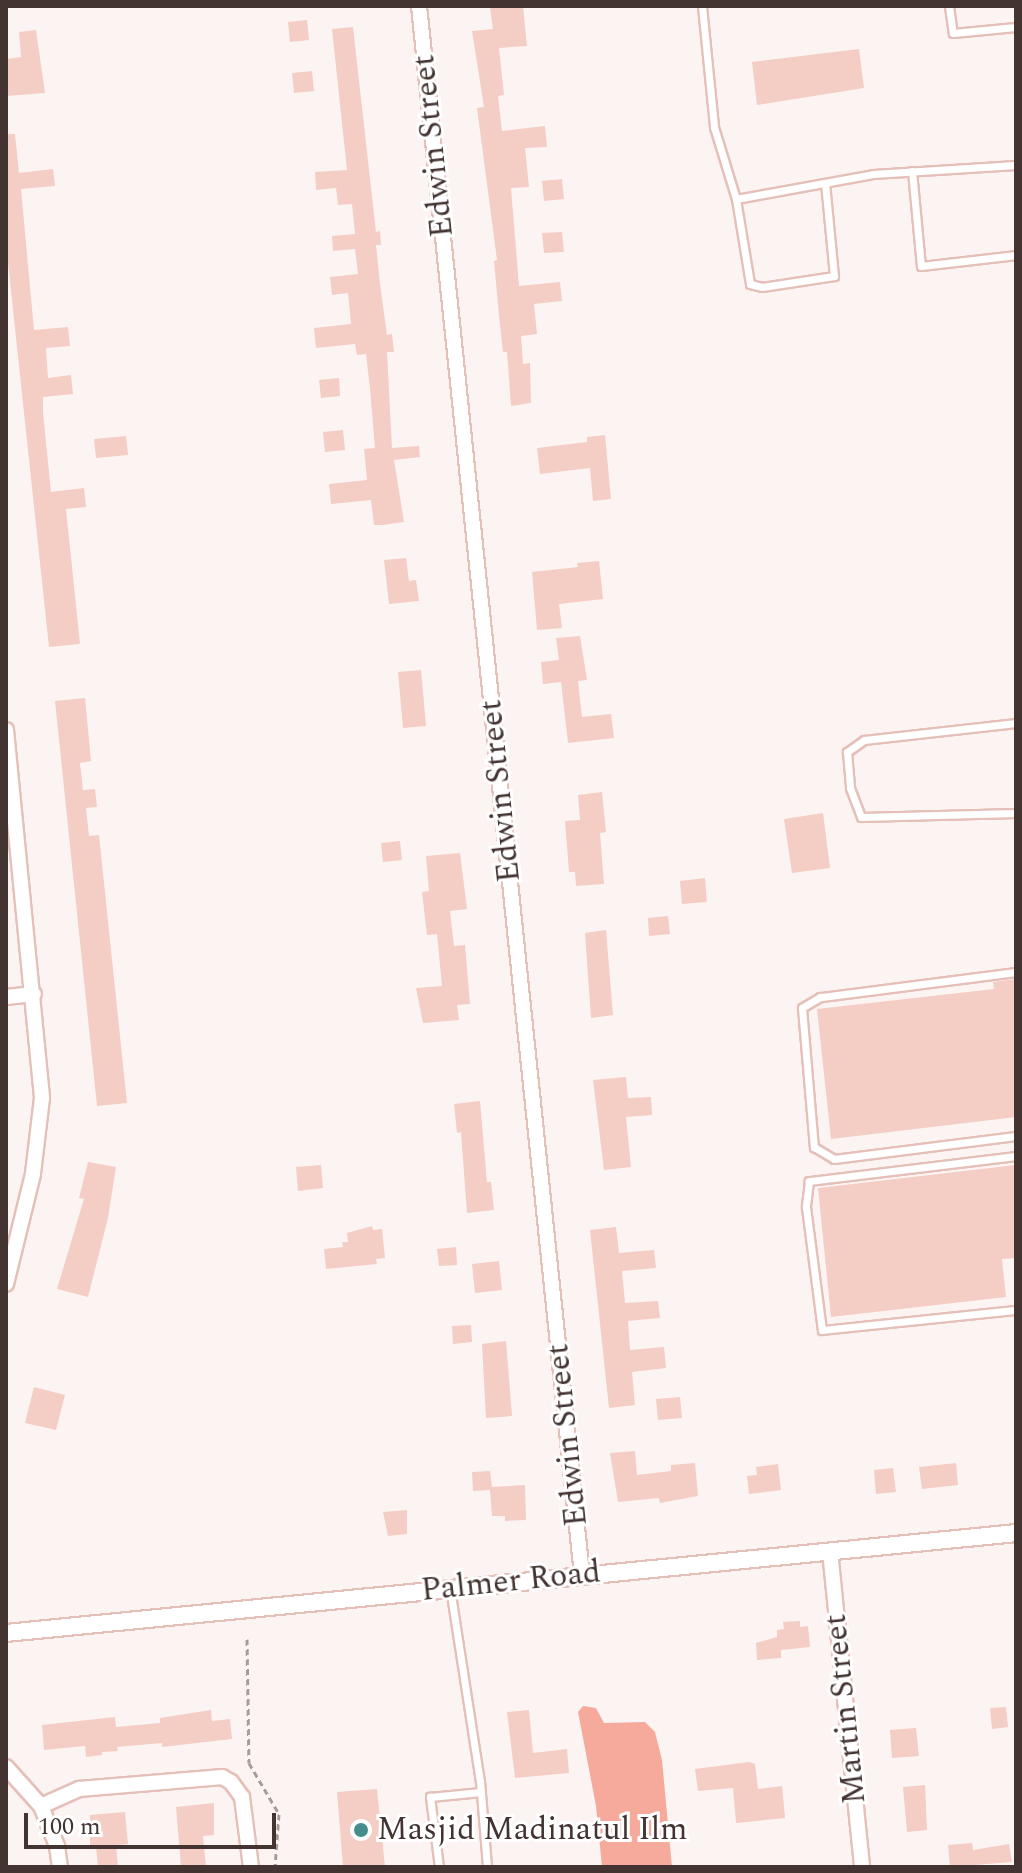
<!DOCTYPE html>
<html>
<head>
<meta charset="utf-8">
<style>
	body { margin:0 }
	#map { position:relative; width:1022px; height:1873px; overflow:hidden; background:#fcf4f3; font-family:Spectral,serif }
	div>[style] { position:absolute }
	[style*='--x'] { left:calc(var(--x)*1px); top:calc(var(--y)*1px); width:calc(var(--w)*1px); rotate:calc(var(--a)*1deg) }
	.forest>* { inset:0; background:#f5aa9c }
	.building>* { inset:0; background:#f4cdc5 }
	.path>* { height:3px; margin-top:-1.5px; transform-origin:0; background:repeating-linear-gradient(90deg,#a79c9a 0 6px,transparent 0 10px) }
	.roads { filter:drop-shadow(2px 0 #e5c0b9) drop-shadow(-2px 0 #e5c0b9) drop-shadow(0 2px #e5c0b9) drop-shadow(0 -2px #e5c0b9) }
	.service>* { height:7px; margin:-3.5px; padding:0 3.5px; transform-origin:3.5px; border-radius:3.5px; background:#fff }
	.minor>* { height:14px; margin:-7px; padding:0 7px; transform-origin:7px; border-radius:7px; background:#fff }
	.tertiary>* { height:16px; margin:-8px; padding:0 8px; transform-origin:8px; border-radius:8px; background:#fff }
	.dots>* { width:22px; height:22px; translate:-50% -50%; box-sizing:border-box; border:4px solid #fff; border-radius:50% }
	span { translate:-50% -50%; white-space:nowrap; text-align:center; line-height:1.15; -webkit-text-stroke:6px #fff; paint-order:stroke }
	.street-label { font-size:32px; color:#433432 }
	.poi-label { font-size:32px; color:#433432 }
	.left { translate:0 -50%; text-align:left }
	.frame { position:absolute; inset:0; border:8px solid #433432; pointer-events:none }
	.scale { position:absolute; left:24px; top:1813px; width:252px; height:36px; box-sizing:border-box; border:4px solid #433432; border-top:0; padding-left:10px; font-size:24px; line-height:28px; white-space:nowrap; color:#433432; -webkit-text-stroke:6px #fff; paint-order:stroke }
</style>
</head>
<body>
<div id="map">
	<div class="forest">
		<i style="clip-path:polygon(583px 1706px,596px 1708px,604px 1723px,645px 1722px,655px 1732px,662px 1760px,672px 1867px,602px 1867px,596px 1806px,578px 1712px)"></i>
	</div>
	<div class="building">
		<i style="clip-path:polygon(523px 6px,527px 46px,499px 48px,504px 95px,498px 96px,502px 131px,545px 126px,547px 147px,525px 148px,529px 187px,511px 188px,519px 286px,560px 282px,562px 301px,534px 304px,537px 334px,521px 336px,523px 364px,530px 363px,531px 403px,511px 406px,507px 352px,503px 352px,499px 316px,494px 261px,497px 260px,477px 108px,484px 107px,472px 31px,493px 29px,490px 8px)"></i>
		<i style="clip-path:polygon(307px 20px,309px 40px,290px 42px,288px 22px)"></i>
		<i style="clip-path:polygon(353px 27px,376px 232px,380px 231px,381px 245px,376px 245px,380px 284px,387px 335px,392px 334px,394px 352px,387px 352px,392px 448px,419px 446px,420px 457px,394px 460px,404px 522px,383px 525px,374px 525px,371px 500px,331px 504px,329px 484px,367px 480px,364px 449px,375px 448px,370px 389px,366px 354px,357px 355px,355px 344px,316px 348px,314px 328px,351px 324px,348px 293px,332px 295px,330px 277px,358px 274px,355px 249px,333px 251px,332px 236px,355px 234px,352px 204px,338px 205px,336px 188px,316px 190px,315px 172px,347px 170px,332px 29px)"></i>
		<i style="clip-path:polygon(36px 30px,45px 93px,6px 96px,6px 59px,21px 57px,19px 32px)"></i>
		<i style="clip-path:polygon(859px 49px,864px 88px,757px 105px,752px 62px)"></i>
		<i style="clip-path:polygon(312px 71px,314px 91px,294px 93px,292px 73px)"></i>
		<i style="clip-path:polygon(6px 134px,15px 134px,19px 173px,53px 169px,55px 186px,21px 189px,34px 330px,68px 327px,70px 346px,46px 348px,48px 378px,71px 375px,73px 394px,43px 397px,43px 412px,51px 492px,84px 488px,86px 507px,66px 509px,80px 644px,49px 647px,6px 244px)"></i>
		<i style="clip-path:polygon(562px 179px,564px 199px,544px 201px,542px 181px)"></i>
		<i style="clip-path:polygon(562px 232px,564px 252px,544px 253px,542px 233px)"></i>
		<i style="clip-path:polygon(339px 378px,340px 396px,321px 398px,319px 380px)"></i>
		<i style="clip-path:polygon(343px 430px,345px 450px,325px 452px,323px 432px)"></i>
		<i style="clip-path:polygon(605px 435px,611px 499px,593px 501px,590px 468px,540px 474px,537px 448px,587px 442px,587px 437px)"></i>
		<i style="clip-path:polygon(126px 436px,128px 455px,96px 458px,94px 439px)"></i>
		<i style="clip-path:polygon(406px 558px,409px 581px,416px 580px,419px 601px,389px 604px,384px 560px)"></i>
		<i style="clip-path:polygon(599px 561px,603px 599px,559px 604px,562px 628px,537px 630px,532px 572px,578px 567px,577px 563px)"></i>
		<i style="clip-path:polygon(580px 636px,587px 680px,578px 681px,582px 717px,611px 714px,614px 738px,568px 743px,561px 682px,543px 684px,541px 662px,559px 660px,556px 638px)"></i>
		<i style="clip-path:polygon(421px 670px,426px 726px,403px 728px,398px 672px)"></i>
		<i style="clip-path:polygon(85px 698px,91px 761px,80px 763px,83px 790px,95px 789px,97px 807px,86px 808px,89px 836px,99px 835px,127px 1103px,97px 1106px,55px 701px)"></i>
		<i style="clip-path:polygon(602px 792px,606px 832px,600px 833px,604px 884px,576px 886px,575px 872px,569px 872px,565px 821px,580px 820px,578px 795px)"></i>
		<i style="clip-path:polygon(823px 813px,830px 868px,792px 873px,784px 819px)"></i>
		<i style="clip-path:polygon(400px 841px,402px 860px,383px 862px,381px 843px)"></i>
		<i style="clip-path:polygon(460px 853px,467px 909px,450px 911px,454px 946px,465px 945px,470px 1004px,457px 1005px,459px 1020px,423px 1023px,416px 988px,442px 986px,437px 934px,427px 935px,422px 892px,429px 891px,426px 856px)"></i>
		<i style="clip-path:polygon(705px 878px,707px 902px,682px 904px,680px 881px)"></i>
		<i style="clip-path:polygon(668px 916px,670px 934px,649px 936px,648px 918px)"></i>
		<i style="clip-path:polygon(606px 930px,613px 1015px,591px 1018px,585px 933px)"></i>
		<i style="clip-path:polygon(1016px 979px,1016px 1117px,831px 1139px,817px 1009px,994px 989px,993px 982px)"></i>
		<i style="clip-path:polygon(626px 1077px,628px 1098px,651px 1097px,652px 1115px,626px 1117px,631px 1167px,604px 1170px,593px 1080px)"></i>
		<i style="clip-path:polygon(480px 1101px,487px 1182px,491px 1182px,494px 1210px,467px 1213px,461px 1132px,457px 1133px,454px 1104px)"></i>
		<i style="clip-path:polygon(88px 1162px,116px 1167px,108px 1218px,88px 1297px,57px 1289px,84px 1199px,79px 1198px)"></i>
		<i style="clip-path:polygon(321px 1165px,323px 1188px,298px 1191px,296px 1167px)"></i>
		<i style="clip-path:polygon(1016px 1165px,1016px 1258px,1002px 1259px,1006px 1297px,831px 1317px,818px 1188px)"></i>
		<i style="clip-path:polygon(372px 1226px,373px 1230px,382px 1229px,385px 1258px,376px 1259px,377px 1264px,326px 1269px,324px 1249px,343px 1247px,342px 1242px,348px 1242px,347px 1233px)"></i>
		<i style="clip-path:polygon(616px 1227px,619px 1253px,654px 1250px,656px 1268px,622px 1271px,625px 1303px,658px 1301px,660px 1318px,628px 1321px,630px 1350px,664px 1347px,666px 1368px,632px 1372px,635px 1405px,609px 1408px,590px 1230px)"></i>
		<i style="clip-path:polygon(456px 1247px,457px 1265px,439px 1266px,437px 1249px)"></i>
		<i style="clip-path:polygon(499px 1261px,502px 1290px,475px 1293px,472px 1264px)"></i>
		<i style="clip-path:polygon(471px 1325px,472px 1342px,453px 1344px,452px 1326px)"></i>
		<i style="clip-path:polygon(506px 1341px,512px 1416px,486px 1418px,482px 1344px)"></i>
		<i style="clip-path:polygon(34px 1387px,65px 1395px,56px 1430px,25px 1423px)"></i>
		<i style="clip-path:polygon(680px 1397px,682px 1418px,658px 1420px,656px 1399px)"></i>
		<i style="clip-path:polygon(635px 1451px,637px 1475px,671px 1471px,671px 1465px,695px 1463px,698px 1496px,660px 1503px,659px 1498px,618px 1502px,610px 1453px)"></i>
		<i style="clip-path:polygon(956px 1463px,958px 1485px,922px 1489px,919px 1467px)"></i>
		<i style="clip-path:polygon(778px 1464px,781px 1490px,749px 1494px,747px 1476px,757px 1475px,756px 1467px)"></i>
		<i style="clip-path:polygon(893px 1468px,896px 1492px,876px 1494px,874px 1470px)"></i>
		<i style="clip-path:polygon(490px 1471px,492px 1487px,525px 1485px,526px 1520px,505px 1521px,505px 1516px,492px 1516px,490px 1490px,473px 1491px,472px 1472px)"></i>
		<i style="clip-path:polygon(407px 1510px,407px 1534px,388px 1536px,383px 1512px)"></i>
		<i style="clip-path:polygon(800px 1621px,800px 1627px,808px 1626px,810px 1647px,781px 1650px,781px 1658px,757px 1660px,756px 1643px,777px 1637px,777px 1630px,784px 1629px,783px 1622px)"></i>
		<i style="clip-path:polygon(1006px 1707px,1008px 1727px,992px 1729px,990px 1708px)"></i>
		<i style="clip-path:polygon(211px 1710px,212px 1721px,230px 1719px,232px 1739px,162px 1747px,162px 1743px,117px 1747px,118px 1751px,102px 1752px,102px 1755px,86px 1757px,85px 1746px,44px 1750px,42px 1725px,115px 1717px,116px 1727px,160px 1723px,160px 1718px)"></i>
		<i style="clip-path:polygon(529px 1710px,533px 1753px,567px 1749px,569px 1773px,515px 1778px,507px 1712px)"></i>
		<i style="clip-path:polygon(916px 1728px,919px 1756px,892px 1758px,890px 1730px)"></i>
		<i style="clip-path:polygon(749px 1762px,755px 1764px,758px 1789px,782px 1786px,785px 1818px,736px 1823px,733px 1788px,698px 1791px,695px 1769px)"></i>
		<i style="clip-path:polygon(925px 1785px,927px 1830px,907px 1832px,903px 1787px)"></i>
		<i style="clip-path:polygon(377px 1789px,385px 1867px,343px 1867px,337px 1792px)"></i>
		<i style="clip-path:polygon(214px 1803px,214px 1835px,203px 1836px,206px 1867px,181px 1867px,176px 1807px)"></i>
		<i style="clip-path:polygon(125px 1812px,128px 1844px,116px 1845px,118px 1867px,98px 1867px,96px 1847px,90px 1847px,90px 1815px)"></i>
		<i style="clip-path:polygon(972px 1843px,973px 1850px,1009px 1844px,1012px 1862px,950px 1867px,948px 1845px)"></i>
	</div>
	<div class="path">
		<i style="--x:247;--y:1639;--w:124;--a:89.1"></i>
		<i style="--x:249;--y:1763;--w:59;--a:59.5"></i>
		<i style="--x:279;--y:1814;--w:53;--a:94.3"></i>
	</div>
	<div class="roads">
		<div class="service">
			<i style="--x:702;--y:6;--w:122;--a:84.3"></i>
			<i style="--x:714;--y:127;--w:75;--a:73"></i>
			<i style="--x:736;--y:199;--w:139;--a:-10.3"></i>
			<i style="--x:873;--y:174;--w:143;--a:-3.6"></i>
			<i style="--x:949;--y:6;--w:27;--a:82"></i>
			<i style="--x:953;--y:33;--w:63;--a:-5.4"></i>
			<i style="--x:912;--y:171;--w:95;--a:84.6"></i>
			<i style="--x:921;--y:266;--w:96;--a:-6.6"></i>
			<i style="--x:736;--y:199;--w:86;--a:80.6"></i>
			<i style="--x:750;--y:284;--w:12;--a:14"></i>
			<i style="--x:762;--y:287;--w:73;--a:-8.7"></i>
			<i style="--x:834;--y:276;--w:93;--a:-95.5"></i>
			<i style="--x:1016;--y:723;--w:153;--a:173.6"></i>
			<i style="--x:864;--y:740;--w:21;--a:145"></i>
			<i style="--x:847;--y:752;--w:36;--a:85"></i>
			<i style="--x:850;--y:788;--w:31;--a:69"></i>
			<i style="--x:861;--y:817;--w:155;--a:-1.5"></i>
			<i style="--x:1016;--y:972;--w:198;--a:172.7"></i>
			<i style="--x:820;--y:997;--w:21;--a:149"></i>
			<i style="--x:802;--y:1008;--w:140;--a:85.1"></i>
			<i style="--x:814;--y:1147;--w:23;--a:31"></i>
			<i style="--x:834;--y:1159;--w:183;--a:-7.2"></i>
			<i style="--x:1016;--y:1156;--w:209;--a:173.1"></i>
			<i style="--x:809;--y:1181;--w:26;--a:97"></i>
			<i style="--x:806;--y:1207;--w:124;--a:82.6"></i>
			<i style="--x:822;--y:1330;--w:195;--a:-5.9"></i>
			<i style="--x:450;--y:1588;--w:195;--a:81.2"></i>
			<i style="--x:480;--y:1781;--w:86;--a:85.3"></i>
			<i style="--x:439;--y:1867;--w:71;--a:-97.3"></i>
			<i style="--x:430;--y:1797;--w:51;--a:-5.6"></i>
		</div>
		<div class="minor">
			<i style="--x:419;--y:6;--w:1577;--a:84.07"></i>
			<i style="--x:6;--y:730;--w:370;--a:84.4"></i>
			<i style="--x:42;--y:1098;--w:77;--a:96.8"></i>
			<i style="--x:33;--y:1174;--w:113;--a:103.8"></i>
			<i style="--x:6;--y:997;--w:28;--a:-6"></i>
			<i style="--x:830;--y:1551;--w:318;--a:84.2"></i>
			<i style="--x:6;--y:1767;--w:52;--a:48.1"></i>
			<i style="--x:41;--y:1806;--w:43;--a:68.2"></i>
			<i style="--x:57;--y:1846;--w:21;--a:82"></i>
			<i style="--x:41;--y:1806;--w:42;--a:-24.1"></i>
			<i style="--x:79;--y:1789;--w:144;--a:-4.8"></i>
			<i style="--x:222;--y:1777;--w:10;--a:29"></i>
			<i style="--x:231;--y:1782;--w:19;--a:54"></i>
			<i style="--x:242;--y:1797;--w:71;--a:82.7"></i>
		</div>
		<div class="tertiary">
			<i style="--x:6;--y:1633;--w:1015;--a:-5.65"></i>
		</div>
	</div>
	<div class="dots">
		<i style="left:361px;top:1830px;background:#458d8b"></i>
	</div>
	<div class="street-label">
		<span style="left:434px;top:146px;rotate:-96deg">Edwin Street</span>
		<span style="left:501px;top:791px;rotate:-96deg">Edwin Street</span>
		<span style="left:568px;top:1435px;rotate:-96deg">Edwin Street</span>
		<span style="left:511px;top:1582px;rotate:-6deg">Palmer Road</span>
		<span style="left:846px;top:1709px;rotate:-96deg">Martin Street</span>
	</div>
	<div class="poi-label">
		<span class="left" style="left:377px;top:1830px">Masjid Madinatul Ilm</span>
	</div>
	<div class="frame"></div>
	<div class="scale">100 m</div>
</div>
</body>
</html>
